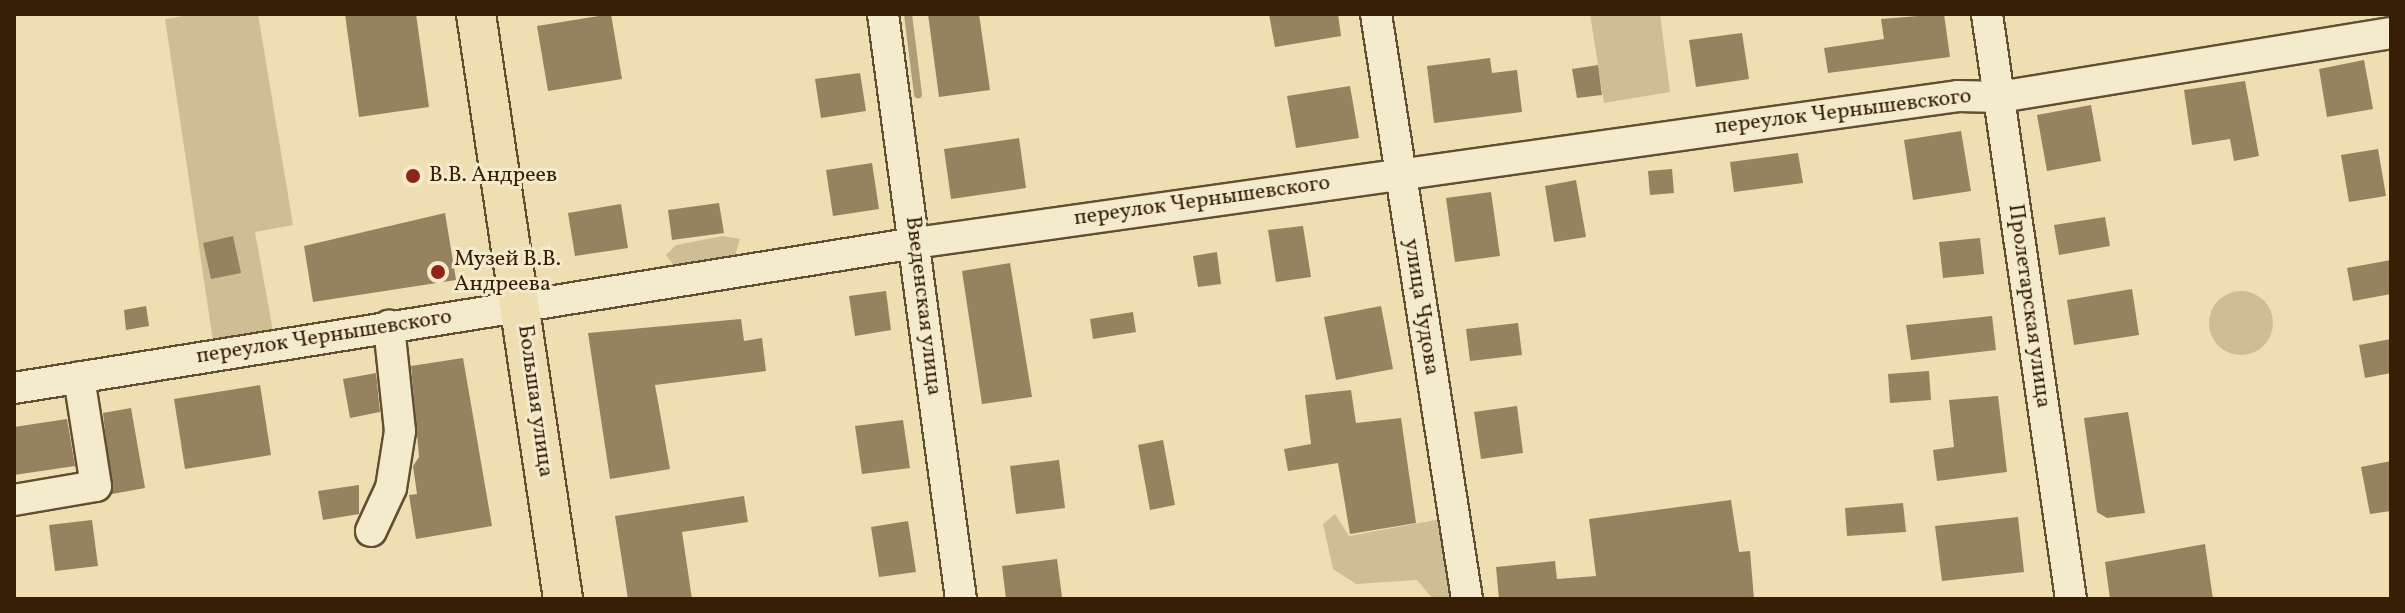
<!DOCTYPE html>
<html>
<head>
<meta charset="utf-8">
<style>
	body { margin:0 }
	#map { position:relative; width:2405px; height:613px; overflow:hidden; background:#eedeb1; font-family:Vollkorn,serif }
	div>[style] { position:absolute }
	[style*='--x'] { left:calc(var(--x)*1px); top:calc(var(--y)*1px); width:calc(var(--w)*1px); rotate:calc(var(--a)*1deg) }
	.green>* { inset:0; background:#cfbd94 }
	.round { border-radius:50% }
	.stream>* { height:8px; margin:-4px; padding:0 4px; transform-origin:4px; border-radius:4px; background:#af9d77 }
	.building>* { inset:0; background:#96825f }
	.roads { filter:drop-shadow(2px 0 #644e32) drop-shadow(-2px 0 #644e32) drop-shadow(0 2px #644e32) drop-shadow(0 -2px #644e32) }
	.minor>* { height:30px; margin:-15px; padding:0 15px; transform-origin:15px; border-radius:15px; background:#f4eacc }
	.major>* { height:38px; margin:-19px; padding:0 19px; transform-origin:19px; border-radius:19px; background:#eedeb1 }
	.dots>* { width:22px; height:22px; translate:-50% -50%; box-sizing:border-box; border:4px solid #f4eacc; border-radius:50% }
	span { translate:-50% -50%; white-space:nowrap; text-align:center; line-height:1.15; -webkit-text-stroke:6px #f4eacc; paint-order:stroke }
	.street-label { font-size:22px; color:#361e07 }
	.poi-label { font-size:22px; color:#361e07 }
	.left { translate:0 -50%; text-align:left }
	.frame { position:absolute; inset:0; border:16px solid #361e07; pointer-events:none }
</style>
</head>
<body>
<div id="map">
	<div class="green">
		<i style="clip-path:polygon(196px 14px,258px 14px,293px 225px,255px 232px,273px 331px,213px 341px,165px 19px)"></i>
		<i style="clip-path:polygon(1590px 14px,1660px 14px,1670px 92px,1604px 103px)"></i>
		<i style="clip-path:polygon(723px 236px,740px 239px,734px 259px,676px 269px,666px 255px,676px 245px)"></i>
		<i class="round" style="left:2209px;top:291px;width:64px;height:64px"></i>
		<i style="clip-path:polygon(1335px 514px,1349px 536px,1441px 519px,1462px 599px,1433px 599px,1417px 580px,1356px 584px,1333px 569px,1323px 524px)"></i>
	</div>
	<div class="stream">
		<i style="--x:908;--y:14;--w:81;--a:82.9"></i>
	</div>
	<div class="building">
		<i style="clip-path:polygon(345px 14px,416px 14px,429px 107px,359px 117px)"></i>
		<i style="clip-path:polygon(611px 14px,622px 79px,548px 91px,537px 26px)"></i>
		<i style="clip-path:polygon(928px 14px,979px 14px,990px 90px,939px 97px)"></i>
		<i style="clip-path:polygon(1269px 14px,1338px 14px,1341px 36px,1275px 47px)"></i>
		<i style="clip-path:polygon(1944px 14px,1950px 57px,1828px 73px,1824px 48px,1884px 39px,1881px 19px)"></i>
		<i style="clip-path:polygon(1742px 33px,1749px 79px,1696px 87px,1689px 40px)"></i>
		<i style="clip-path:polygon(1490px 58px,1492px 73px,1517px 70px,1522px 112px,1434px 123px,1427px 66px)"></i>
		<i style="clip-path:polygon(2364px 60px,2373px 109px,2327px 117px,2319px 69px)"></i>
		<i style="clip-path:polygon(1598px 65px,1602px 95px,1577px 98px,1572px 69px)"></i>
		<i style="clip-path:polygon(860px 73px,866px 111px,821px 118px,815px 79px)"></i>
		<i style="clip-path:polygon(2245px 81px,2259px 156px,2234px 161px,2230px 139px,2192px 145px,2184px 90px)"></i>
		<i style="clip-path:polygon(1350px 86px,1359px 138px,1296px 148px,1287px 96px)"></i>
		<i style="clip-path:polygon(2091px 105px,2101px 161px,2047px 171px,2037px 115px)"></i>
		<i style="clip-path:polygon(1961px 131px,1971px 191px,1913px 200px,1904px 140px)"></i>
		<i style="clip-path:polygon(1019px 138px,1026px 188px,951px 199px,944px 149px)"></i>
		<i style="clip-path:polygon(2378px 149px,2386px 196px,2349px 202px,2341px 155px)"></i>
		<i style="clip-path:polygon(1798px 153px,1803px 183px,1734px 192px,1730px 162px)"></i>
		<i style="clip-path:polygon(872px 163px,879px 209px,833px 216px,826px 170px)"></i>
		<i style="clip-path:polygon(1672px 169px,1674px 193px,1650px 195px,1648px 171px)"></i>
		<i style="clip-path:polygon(1576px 180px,1586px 237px,1554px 242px,1545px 186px)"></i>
		<i style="clip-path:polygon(1491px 192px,1500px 256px,1455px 262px,1446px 198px)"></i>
		<i style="clip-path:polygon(719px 203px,724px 233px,672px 240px,668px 210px)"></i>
		<i style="clip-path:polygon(621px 204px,628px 248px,575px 256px,568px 213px)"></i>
		<i style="clip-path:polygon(445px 213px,456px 280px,313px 302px,304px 246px)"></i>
		<i style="clip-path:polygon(2105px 217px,2110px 246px,2059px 255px,2054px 225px)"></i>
		<i style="clip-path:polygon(1303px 226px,1311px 277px,1276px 282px,1268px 230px)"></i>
		<i style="clip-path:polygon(233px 236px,241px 273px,211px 279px,203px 243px)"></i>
		<i style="clip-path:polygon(1980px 238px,1984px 274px,1943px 278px,1939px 242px)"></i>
		<i style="clip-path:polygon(1217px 252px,1221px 284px,1198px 287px,1193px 256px)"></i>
		<i style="clip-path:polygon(2391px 260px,2391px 294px,2353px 301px,2347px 268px)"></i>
		<i style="clip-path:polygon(1010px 263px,1032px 397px,982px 404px,962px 271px)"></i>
		<i style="clip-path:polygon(2132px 289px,2139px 335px,2074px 345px,2067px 300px)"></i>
		<i style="clip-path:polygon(886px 291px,891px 330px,855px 336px,849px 296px)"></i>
		<i style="clip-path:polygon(146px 306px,149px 326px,126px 330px,124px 310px)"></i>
		<i style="clip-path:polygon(1381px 306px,1393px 369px,1336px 380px,1324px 317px)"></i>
		<i style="clip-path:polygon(1133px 312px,1136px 332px,1093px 339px,1090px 319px)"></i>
		<i style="clip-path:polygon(1992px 316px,1996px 350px,1911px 360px,1906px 325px)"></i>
		<i style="clip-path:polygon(741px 319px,744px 341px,762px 338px,766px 371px,655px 385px,670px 469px,610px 479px,588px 333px)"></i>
		<i style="clip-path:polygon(1518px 323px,1522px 355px,1470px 361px,1466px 329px)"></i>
		<i style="clip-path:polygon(2391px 339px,2391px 373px,2365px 378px,2359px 345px)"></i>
		<i style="clip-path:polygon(463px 358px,492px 526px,416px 539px,409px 495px,417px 494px,413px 466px,419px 457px,411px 366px)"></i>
		<i style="clip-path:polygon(1929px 371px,1931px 400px,1890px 403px,1888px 374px)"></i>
		<i style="clip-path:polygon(376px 373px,380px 412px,350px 418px,343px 379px)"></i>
		<i style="clip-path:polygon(260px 385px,271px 455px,185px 469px,174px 399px)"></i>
		<i style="clip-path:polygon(1351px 390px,1356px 423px,1401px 418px,1416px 523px,1350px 534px,1338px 463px,1288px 471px,1284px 449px,1311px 444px,1305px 395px)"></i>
		<i style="clip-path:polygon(1998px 396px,2007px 472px,1937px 481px,1933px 450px,1954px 447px,1949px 400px)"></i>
		<i style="clip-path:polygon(1517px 406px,1523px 453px,1481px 459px,1474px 412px)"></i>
		<i style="clip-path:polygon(131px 408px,145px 488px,112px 494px,103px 413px)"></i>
		<i style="clip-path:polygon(2128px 412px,2145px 513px,2107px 518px,2097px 512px,2084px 418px)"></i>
		<i style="clip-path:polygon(67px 419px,75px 466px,14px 475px,14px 427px)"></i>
		<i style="clip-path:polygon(903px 420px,910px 468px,862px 474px,855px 426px)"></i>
		<i style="clip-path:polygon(1163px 440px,1175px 505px,1150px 510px,1138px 445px)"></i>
		<i style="clip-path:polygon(1059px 460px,1065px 508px,1016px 514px,1010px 466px)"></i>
		<i style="clip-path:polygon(2391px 461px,2391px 511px,2370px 514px,2361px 467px)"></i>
		<i style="clip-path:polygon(359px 485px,359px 514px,323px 520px,318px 491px)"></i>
		<i style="clip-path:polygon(744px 496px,748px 522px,682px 532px,692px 599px,628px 599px,615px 516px)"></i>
		<i style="clip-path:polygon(1731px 500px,1739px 552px,1750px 551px,1754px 599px,1499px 599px,1496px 567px,1555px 561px,1557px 579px,1596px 576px,1589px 519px)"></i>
		<i style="clip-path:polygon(1903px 503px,1906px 532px,1847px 536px,1845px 508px)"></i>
		<i style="clip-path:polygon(2018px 517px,2024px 572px,1942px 581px,1935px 526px)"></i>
		<i style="clip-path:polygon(92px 520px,98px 566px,55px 571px,49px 525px)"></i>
		<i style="clip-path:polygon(908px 521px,916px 572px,879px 577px,871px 527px)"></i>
		<i style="clip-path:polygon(2205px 544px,2213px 599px,2110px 599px,2105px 562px)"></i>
		<i style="clip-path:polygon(1057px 559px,1062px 597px,1006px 599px,1002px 566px)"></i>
	</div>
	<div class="roads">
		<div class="minor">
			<i style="--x:883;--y:14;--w:590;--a:82.41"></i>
			<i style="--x:1376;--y:14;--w:592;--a:81.16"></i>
			<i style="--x:1987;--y:14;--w:591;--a:81.83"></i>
			<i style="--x:14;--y:388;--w:913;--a:-9.14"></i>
			<i style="--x:915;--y:243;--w:1053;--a:-8.02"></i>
			<i style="--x:1958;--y:96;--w:42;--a:1.4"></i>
			<i style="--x:2000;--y:97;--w:396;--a:-9.3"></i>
			<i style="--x:14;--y:500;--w:83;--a:-9.7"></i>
			<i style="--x:96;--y:486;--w:110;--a:-98.9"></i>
			<i style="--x:371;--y:531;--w:47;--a:-65.1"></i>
			<i style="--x:391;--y:488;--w:58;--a:-81"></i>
			<i style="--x:400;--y:431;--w:106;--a:-96"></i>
		</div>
		<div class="major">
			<i style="--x:476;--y:14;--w:591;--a:81.54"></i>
		</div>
	</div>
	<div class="dots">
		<i style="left:413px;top:176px;background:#8f2418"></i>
		<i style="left:438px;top:272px;background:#8f2418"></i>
	</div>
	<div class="street-label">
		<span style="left:1843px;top:112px;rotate:-7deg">переулок Чернышевского</span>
		<span style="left:1202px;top:201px;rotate:-8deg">переулок Чернышевского</span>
		<span style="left:923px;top:306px;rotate:83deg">Введенская улица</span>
		<span style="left:2029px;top:306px;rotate:82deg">Пролетарская улица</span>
		<span style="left:1421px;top:307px;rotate:81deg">улица Чудова</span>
		<span style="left:324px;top:337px;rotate:-9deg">переулок Чернышевского</span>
		<span style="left:535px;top:401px;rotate:82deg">Большая улица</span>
	</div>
	<div class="poi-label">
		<span class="left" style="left:429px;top:176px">В.В. Андреев</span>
		<span class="left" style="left:454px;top:272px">Музей В.В.<br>Андреева</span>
	</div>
	<div class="frame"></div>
</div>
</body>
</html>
